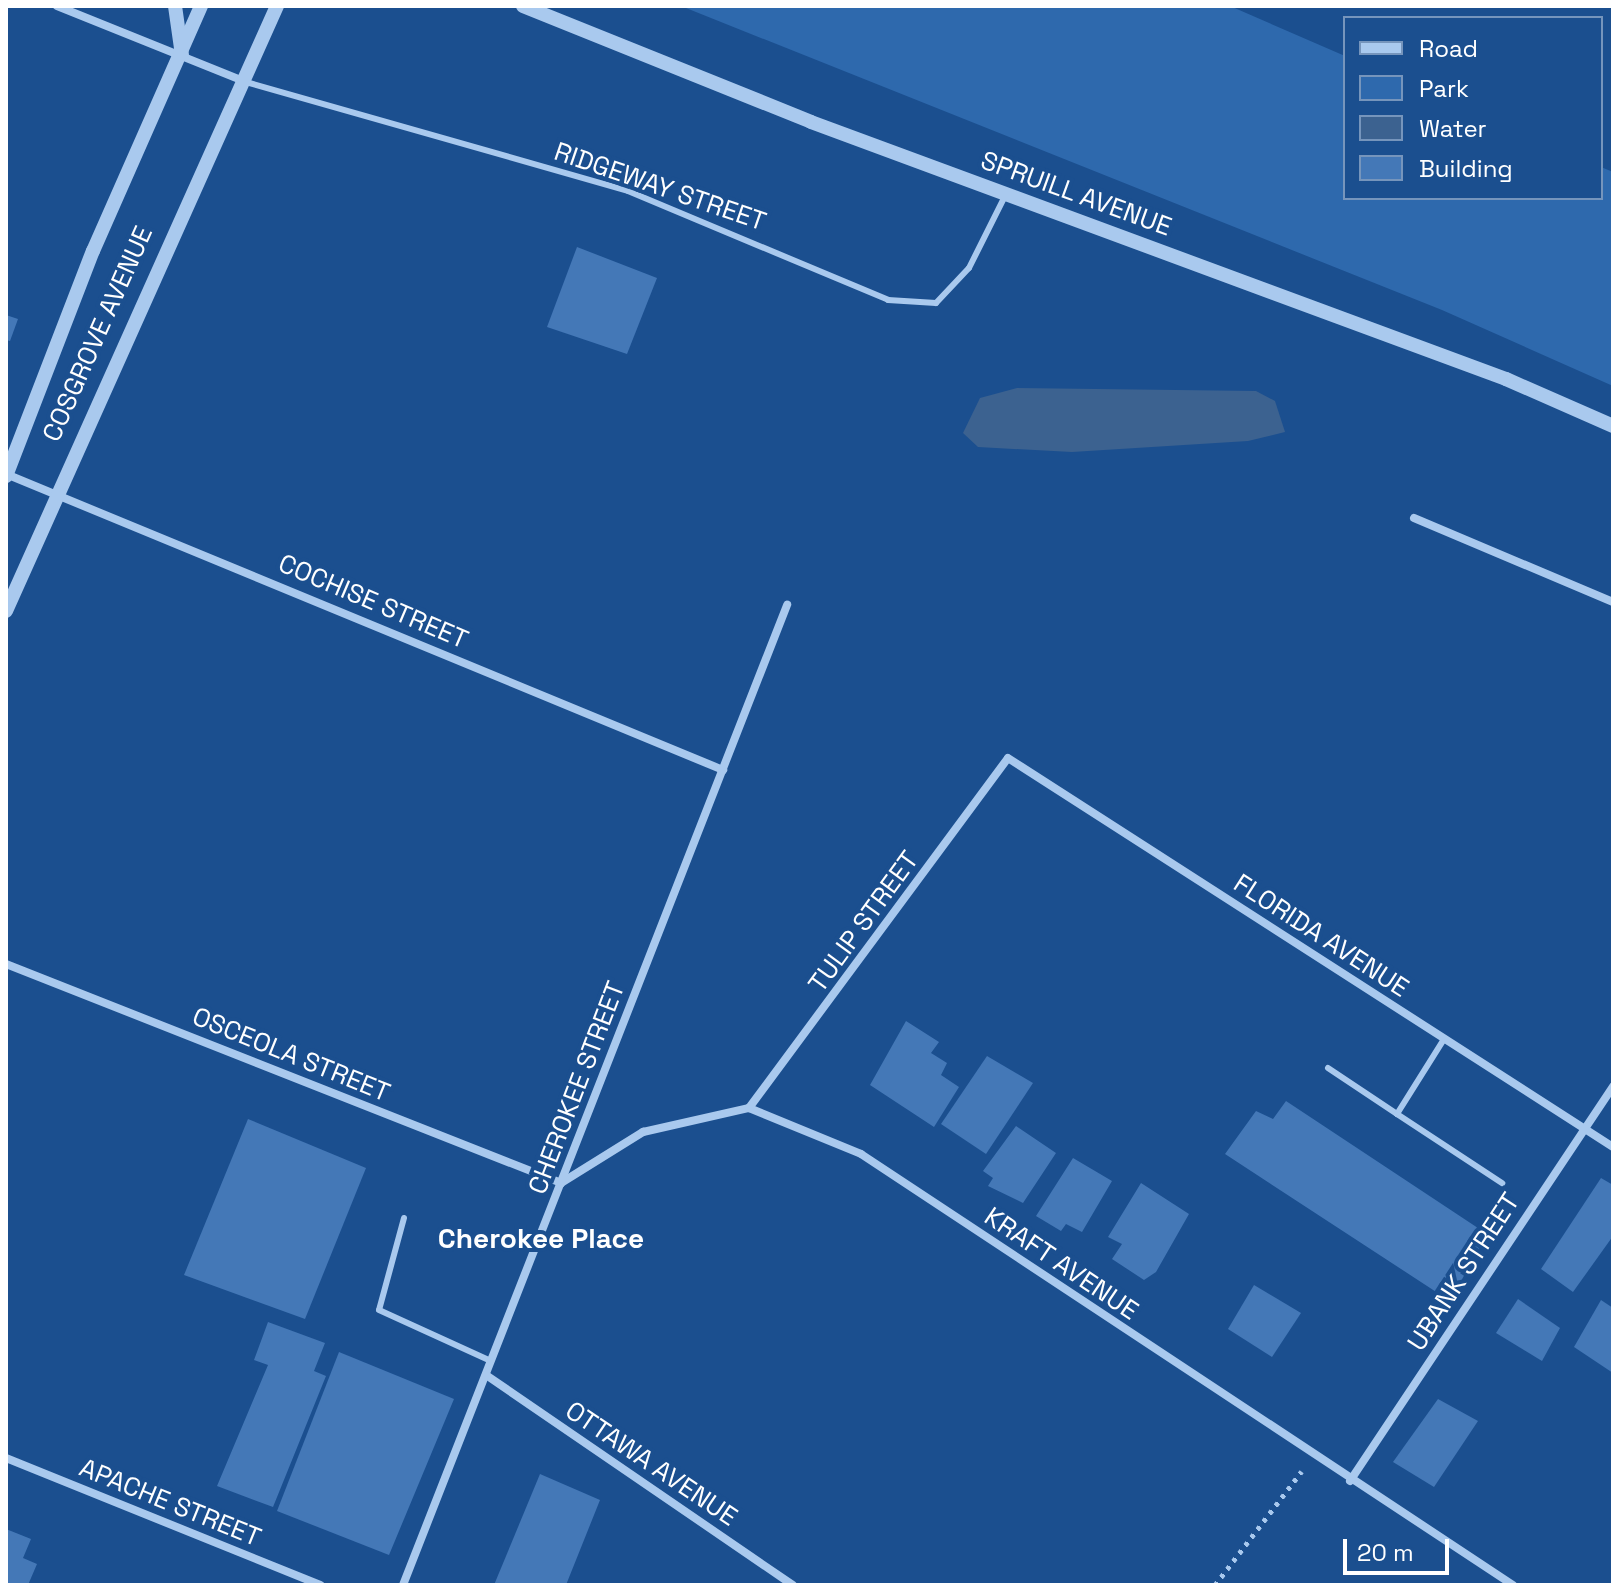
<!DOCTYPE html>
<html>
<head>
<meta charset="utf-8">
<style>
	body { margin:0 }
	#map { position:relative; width:1619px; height:1591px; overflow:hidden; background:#1b4f8f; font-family:"Space Grotesk",sans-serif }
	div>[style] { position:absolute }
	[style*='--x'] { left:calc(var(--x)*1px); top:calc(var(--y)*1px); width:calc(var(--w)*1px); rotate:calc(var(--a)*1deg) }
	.green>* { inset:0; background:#2e69ad }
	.water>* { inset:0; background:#3c6290 }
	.building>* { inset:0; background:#4478b7 }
	.path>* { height:5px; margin-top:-2.5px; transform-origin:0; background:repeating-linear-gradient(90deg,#a9c9ee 0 4px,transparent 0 10px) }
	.service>* { height:6px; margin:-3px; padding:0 3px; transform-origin:3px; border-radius:3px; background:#a9c9ee }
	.minor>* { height:8px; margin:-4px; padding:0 4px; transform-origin:4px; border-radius:4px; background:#a9c9ee }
	.tertiary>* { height:14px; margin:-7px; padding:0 7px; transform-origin:7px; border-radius:7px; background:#a9c9ee }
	span { translate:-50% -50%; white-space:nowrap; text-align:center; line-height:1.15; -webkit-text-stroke:8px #1b4f8f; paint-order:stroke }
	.street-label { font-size:26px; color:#fff }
	.neighbourhood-label { font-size:28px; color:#fff; font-weight:700 }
	.frame { position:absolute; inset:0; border:8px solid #fff; pointer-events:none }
	.legend { position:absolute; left:1343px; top:16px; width:260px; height:184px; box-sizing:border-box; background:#1b4f8f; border:2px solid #7695bc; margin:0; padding:10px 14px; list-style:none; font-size:24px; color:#fff }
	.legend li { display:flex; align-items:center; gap:16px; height:40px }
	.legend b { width:40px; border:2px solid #7695bc }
	.scale { position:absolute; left:1343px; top:1539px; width:106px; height:36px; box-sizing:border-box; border:4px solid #fff; border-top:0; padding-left:10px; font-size:24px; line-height:28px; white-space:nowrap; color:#fff; -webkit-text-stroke:6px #1b4f8f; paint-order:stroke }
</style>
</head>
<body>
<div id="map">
	<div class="green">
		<i style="clip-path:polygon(681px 6px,1230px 6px,1345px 56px,1345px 198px,1601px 198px,1601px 167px,1613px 172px,1613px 386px,1442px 310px)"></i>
	</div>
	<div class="water">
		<i style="clip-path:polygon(1017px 388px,1256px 391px,1275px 401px,1285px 432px,1248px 441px,1072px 452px,978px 447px,963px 433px,980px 398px)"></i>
	</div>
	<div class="building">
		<i style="clip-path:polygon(577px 247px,657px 278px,627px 354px,547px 327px)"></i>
		<i style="clip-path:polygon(6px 315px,18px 319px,10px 341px,6px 340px)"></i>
		<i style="clip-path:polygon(906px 1021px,939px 1042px,931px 1053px,947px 1063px,941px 1075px,959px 1087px,934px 1127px,870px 1085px)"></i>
		<i style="clip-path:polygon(987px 1056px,1033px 1083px,986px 1154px,941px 1124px)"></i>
		<i style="clip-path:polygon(1286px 1101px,1487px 1234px,1450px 1301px,1225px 1154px,1256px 1111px,1273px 1119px)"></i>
		<i style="clip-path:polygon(248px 1119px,366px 1168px,305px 1319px,184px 1275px)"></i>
		<i style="clip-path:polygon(1016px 1126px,1056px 1153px,1023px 1203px,988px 1186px,993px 1178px,983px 1171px)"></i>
		<i style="clip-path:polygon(1073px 1158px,1112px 1181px,1082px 1232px,1066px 1224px,1061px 1231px,1036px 1216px)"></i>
		<i style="clip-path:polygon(1601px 1178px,1613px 1185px,1613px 1236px,1573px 1292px,1541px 1269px)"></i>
		<i style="clip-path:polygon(1141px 1183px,1189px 1214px,1156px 1272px,1144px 1280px,1112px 1259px,1122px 1244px,1108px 1237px)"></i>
		<i style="clip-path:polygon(1254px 1285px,1301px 1313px,1272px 1357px,1228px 1329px)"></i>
		<i style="clip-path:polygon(1518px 1299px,1560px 1328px,1542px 1361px,1496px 1333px)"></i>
		<i style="clip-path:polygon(1601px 1300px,1613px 1308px,1613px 1373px,1574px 1347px)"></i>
		<i style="clip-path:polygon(268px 1322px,325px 1343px,314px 1371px,326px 1376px,273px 1507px,217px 1486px,268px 1365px,254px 1360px)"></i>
		<i style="clip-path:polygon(339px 1352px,454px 1399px,389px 1555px,277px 1511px)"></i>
		<i style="clip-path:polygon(1438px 1399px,1478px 1421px,1434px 1487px,1393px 1462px)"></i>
		<i style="clip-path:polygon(540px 1474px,600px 1500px,566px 1585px,494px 1585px)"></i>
		<i style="clip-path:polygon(6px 1529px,31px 1539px,23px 1558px,37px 1564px,28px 1585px,6px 1585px)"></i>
	</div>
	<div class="path">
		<i style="--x:1215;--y:1585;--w:143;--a:-52.7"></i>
	</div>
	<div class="service">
		<i style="--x:246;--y:82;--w:397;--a:15.9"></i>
		<i style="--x:628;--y:191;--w:282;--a:22.7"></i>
		<i style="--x:888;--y:300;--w:48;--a:3.6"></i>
		<i style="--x:936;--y:303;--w:48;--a:-46.7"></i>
		<i style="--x:969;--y:268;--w:80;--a:-63.4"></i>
		<i style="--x:1328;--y:1068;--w:83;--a:33.7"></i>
		<i style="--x:1397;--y:1114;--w:89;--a:-57.9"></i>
		<i style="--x:1397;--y:1114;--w:126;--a:33.3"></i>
		<i style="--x:404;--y:1218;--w:95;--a:105.2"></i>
		<i style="--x:379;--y:1310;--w:123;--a:24.5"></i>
	</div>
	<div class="minor">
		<i style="--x:57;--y:6;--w:196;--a:21.9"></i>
		<i style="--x:6;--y:474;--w:776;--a:22.43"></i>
		<i style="--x:1414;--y:518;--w:216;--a:22.9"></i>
		<i style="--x:6;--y:964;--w:597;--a:21.53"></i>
		<i style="--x:561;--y:1183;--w:97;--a:-31.9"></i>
		<i style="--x:643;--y:1132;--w:109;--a:-12.8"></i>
		<i style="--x:749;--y:1108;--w:121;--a:22.3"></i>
		<i style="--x:861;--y:1154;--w:782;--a:33.47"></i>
		<i style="--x:749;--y:1108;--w:435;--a:-53.5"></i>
		<i style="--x:1008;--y:758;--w:719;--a:32.74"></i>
		<i style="--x:486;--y:1375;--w:372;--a:34.4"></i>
		<i style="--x:6;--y:1458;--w:339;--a:22"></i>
		<i style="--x:1350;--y:1481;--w:475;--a:-56.3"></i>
		<i style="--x:403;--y:1585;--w:1053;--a:-68.6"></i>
	</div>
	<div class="tertiary">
		<i style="--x:175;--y:6;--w:49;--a:81.9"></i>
		<i style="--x:523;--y:6;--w:310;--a:21.9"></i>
		<i style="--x:811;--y:122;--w:741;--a:20.29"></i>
		<i style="--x:1506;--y:379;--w:117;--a:23.7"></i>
		<i style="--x:6;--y:476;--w:241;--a:-68.9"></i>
		<i style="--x:93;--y:251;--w:268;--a:-66.2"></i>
		<i style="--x:6;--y:611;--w:663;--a:-65.87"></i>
	</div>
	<div class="street-label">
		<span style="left:660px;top:187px;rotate:19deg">RIDGEWAY STREET</span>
		<span style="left:1076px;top:194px;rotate:20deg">SPRUILL AVENUE</span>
		<span style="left:98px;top:334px;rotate:-66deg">COSGROVE AVENUE</span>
		<span style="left:373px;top:602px;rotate:23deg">COCHISE STREET</span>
		<span style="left:864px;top:922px;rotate:-54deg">TULIP STREET</span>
		<span style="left:1321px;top:936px;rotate:33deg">FLORIDA AVENUE</span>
		<span style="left:291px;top:1055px;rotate:22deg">OSCEOLA STREET</span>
		<span style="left:577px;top:1088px;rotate:-69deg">CHEROKEE STREET</span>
		<span style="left:1061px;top:1264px;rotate:34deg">KRAFT AVENUE</span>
		<span style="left:1464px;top:1272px;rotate:-57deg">UBANK STREET</span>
		<span style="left:651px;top:1464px;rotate:34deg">OTTAWA AVENUE</span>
		<span style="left:170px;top:1503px;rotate:22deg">APACHE STREET</span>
	</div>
	<div class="neighbourhood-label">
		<span style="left:541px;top:1238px">Cherokee Place</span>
	</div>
	<div class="frame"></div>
	<ul class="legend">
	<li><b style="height:10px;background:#a9c9ee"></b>Road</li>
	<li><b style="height:22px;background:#2e69ad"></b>Park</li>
	<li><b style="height:22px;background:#3c6290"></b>Water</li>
	<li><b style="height:22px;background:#4478b7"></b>Building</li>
	</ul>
	<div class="scale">20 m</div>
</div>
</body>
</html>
